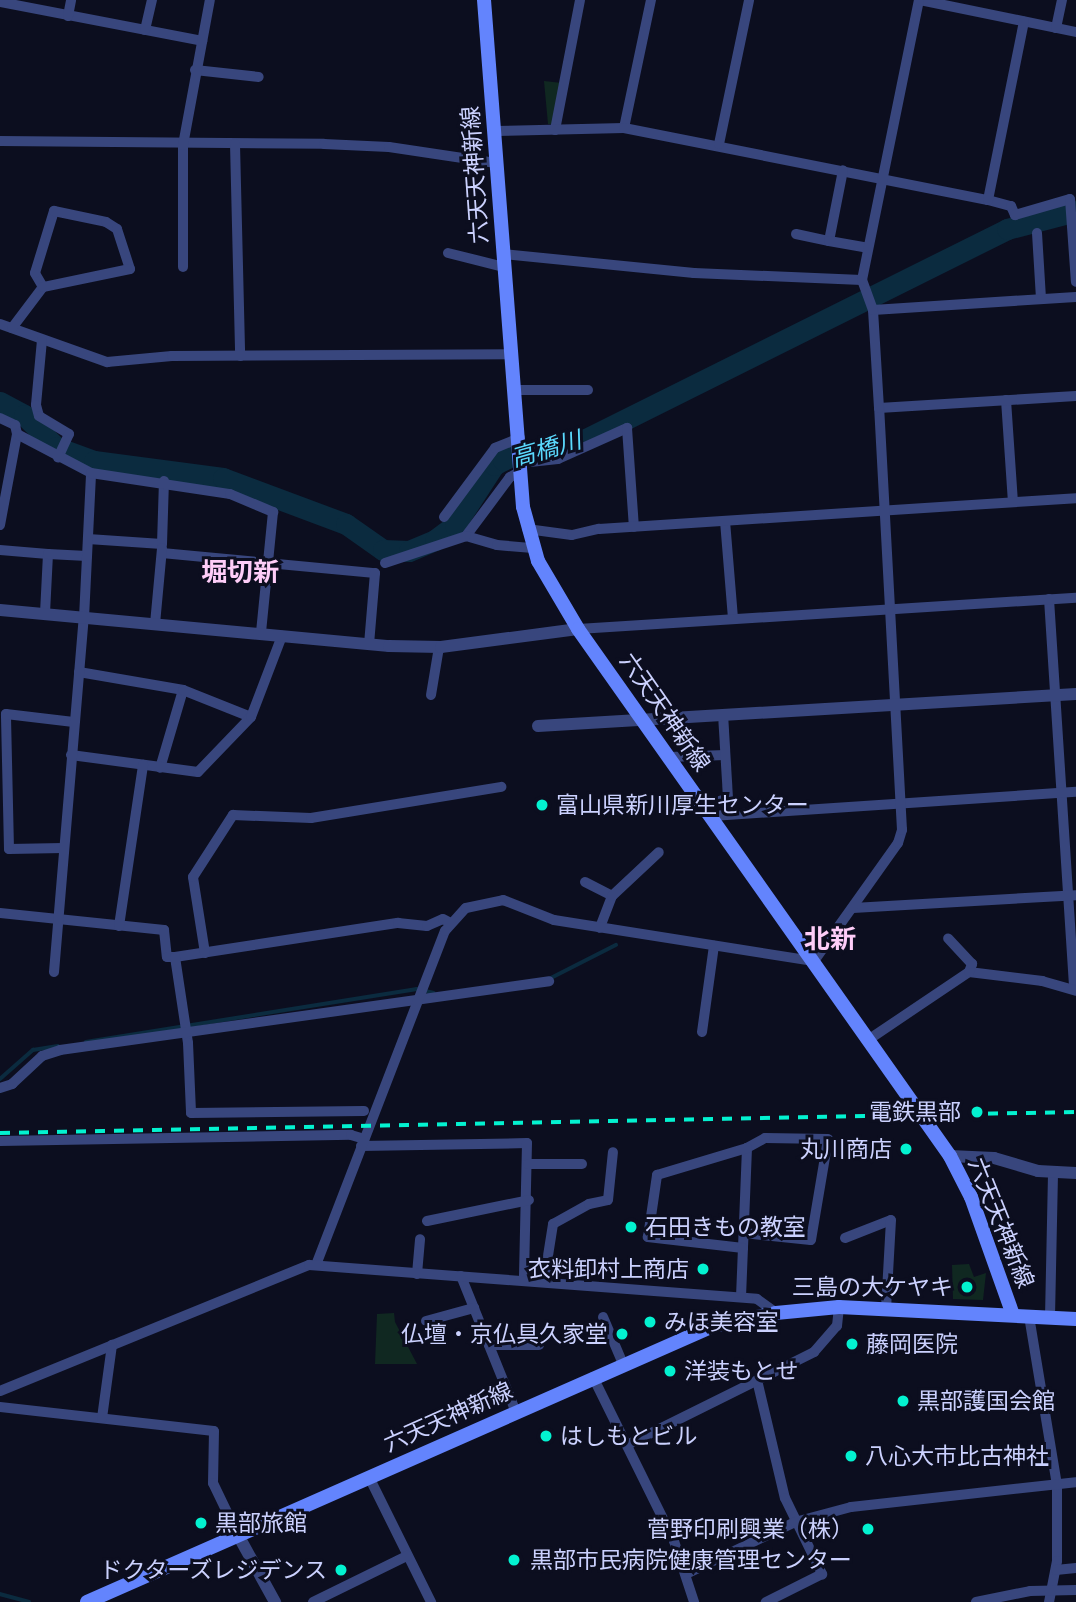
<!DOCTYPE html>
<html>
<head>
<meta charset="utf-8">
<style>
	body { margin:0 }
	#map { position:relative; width:1076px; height:1602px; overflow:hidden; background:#0c0e1f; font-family:Inter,"Noto Sans JP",sans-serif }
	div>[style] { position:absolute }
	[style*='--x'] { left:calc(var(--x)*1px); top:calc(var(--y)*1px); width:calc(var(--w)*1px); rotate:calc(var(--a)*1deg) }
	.green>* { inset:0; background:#102821 }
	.stream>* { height:3.5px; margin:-1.75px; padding:0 1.75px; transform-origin:1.75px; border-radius:1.75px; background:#0b2b3f }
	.river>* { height:21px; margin:-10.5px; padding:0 10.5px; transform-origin:10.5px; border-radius:10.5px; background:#0b2b3f }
	.minor>* { height:10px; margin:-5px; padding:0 5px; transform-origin:5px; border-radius:5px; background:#38467d }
	.tertiary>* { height:12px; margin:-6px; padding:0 6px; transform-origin:6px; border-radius:6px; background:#38467d }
	.secondary>* { height:14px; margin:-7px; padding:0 7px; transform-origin:7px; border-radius:7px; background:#6384fd }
	.rail>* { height:3.5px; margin-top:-1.75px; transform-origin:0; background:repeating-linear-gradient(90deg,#03f2d0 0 10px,transparent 0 19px) }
	.dots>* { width:19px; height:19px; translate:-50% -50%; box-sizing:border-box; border:4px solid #0c0e1f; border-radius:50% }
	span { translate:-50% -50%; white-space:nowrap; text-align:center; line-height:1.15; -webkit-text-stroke:6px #0c0e1f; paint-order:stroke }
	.street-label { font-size:23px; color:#cbd1fe }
	.poi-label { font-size:23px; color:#cbd1fe }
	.left { translate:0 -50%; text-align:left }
	.right { translate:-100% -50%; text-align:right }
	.water-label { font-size:24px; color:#5ad9fd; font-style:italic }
	.quarter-label { font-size:26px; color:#fecdf8; font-weight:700 }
</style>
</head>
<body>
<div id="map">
	<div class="green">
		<i style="clip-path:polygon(544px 81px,562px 83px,554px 124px,548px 124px)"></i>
		<i style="clip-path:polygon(969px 1264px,974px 1277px,986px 1273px,983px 1300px,953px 1299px,952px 1265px)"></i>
		<i style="clip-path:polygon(394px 1313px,395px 1322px,417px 1364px,375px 1364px,377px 1314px)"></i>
	</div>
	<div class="stream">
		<i style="--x:549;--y:979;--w:75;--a:-26.9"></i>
		<i style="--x:86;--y:1042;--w:335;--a:-9.1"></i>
		<i style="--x:417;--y:989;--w:17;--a:13"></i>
		<i style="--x:0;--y:1079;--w:44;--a:-41.3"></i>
		<i style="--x:33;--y:1050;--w:25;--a:-9"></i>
		<i style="--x:0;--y:1594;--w:30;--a:15"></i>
	</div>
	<div class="river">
		<i style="--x:0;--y:402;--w:27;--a:28"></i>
		<i style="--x:24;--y:415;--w:45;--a:45"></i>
		<i style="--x:56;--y:447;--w:40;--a:20.2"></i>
		<i style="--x:94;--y:461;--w:130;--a:7.5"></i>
		<i style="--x:223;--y:478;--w:131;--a:20.5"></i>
		<i style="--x:346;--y:524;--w:45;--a:35.1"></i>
		<i style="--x:383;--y:550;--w:26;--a:2"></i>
		<i style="--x:409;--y:551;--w:28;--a:-23"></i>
		<i style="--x:435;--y:540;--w:25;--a:-37"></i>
		<i style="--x:455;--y:525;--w:72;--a:-57"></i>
		<i style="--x:494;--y:465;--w:10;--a:-29"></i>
		<i style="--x:503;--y:460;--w:23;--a:-23"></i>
		<i style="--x:524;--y:451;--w:33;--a:-3"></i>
		<i style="--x:557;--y:449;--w:31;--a:-19"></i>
		<i style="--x:586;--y:439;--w:470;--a:-26.5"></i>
		<i style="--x:1007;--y:229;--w:71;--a:-14.6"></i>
	</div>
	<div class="minor">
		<i style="--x:920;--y:0;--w:159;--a:11.6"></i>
		<i style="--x:0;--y:2;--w:206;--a:10.9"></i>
		<i style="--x:68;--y:16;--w:16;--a:-79"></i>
		<i style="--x:1056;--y:28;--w:29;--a:-78"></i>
		<i style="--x:145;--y:30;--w:31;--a:-77"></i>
		<i style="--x:195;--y:70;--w:64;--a:6.2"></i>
		<i style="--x:624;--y:128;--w:131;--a:-78.1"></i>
		<i style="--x:555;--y:130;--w:132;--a:-79.1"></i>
		<i style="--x:494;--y:131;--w:130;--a:-1.3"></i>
		<i style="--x:624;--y:128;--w:371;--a:11.2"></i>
		<i style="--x:988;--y:200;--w:24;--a:15"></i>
		<i style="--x:1011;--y:206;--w:10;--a:66"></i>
		<i style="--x:1015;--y:215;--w:57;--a:-16.2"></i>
		<i style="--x:1070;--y:199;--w:83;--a:85.9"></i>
		<i style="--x:0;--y:141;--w:324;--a:0.5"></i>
		<i style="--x:324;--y:144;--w:65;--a:2.6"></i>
		<i style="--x:389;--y:147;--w:108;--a:8.5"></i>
		<i style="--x:235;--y:144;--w:212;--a:88.6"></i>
		<i style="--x:719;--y:144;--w:147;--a:-78.2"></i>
		<i style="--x:988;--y:200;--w:182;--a:-78.6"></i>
		<i style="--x:1037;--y:233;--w:66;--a:86.5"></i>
		<i style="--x:796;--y:234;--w:34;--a:12"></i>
		<i style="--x:829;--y:241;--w:72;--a:-78.8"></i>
		<i style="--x:829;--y:241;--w:39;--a:10"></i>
		<i style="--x:448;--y:253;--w:58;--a:14"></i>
		<i style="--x:503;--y:254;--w:192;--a:5.7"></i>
		<i style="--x:694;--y:273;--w:168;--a:2.4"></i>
		<i style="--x:183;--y:267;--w:122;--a:-90"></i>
		<i style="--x:183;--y:145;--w:147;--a:-79.5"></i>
		<i style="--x:873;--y:310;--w:203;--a:-3.7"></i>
		<i style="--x:0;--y:324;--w:114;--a:19.6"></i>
		<i style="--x:107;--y:362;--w:65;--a:-5.3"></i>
		<i style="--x:172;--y:356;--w:339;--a:-0.3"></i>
		<i style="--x:12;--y:328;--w:51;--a:-52.9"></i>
		<i style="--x:43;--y:287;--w:16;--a:-120"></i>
		<i style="--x:35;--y:273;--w:65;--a:-73"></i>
		<i style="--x:54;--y:211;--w:53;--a:11.9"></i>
		<i style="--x:106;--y:222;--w:13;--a:32"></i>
		<i style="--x:117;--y:229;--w:42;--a:72"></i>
		<i style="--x:130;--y:269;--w:89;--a:168.3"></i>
		<i style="--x:42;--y:340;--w:65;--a:95.3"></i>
		<i style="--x:36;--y:405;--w:11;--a:75"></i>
		<i style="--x:39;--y:416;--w:35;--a:31"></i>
		<i style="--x:69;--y:434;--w:26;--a:115"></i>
		<i style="--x:515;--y:390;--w:73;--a:0"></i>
		<i style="--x:1006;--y:400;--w:102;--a:86.1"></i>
		<i style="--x:879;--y:408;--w:197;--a:-3.5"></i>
		<i style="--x:0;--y:418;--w:17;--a:25"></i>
		<i style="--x:15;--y:425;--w:9;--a:77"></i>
		<i style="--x:521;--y:463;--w:37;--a:-6"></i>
		<i style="--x:558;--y:459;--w:76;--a:-24.2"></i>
		<i style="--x:627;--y:428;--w:99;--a:86"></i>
		<i style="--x:521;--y:471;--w:13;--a:151"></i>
		<i style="--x:510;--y:477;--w:74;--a:126.7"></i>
		<i style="--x:466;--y:536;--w:32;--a:16"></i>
		<i style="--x:497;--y:545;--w:36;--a:5"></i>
		<i style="--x:444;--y:517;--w:86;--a:-53.5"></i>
		<i style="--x:495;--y:448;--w:27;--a:-22"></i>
		<i style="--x:725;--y:521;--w:98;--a:85.3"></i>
		<i style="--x:0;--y:525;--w:93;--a:-79.4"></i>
		<i style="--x:17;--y:434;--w:84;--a:27.8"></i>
		<i style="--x:527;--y:529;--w:45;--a:7.6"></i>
		<i style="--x:572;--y:535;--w:28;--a:-13"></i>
		<i style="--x:599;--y:529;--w:478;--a:-3.7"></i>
		<i style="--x:88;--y:539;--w:74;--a:3.9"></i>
		<i style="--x:162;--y:544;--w:63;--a:-88.2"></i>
		<i style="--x:0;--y:550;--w:48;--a:4.8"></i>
		<i style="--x:48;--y:554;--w:60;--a:92.9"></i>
		<i style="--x:162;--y:553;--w:214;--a:5.4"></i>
		<i style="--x:375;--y:573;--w:71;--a:94.8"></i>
		<i style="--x:48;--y:554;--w:39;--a:3"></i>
		<i style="--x:385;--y:563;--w:85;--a:-18.4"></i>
		<i style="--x:1049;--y:599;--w:389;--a:86.3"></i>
		<i style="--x:155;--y:624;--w:76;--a:-84.7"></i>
		<i style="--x:578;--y:629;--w:499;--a:-3.6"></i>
		<i style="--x:79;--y:672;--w:106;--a:9.8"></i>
		<i style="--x:183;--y:690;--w:81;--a:106.4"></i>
		<i style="--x:183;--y:690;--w:73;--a:21.7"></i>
		<i style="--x:431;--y:695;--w:49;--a:-80.5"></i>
		<i style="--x:71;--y:755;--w:128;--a:7.6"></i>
		<i style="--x:198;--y:772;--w:76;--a:-46.1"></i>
		<i style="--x:251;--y:717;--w:87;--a:-69.1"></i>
		<i style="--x:669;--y:757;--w:56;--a:-2"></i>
		<i style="--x:705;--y:806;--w:24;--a:-19"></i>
		<i style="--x:728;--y:798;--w:83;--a:-93.4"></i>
		<i style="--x:712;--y:816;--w:365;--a:-3.8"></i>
		<i style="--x:63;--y:848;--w:54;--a:178.9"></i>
		<i style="--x:9;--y:849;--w:135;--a:-91.3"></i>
		<i style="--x:6;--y:714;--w:68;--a:6.7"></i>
		<i style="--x:585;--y:882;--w:30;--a:27"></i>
		<i style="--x:612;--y:896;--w:34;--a:111"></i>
		<i style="--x:612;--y:896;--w:64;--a:-43.1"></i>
		<i style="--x:853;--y:908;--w:223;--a:-3.3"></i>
		<i style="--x:0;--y:913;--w:165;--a:5.9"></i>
		<i style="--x:164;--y:930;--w:27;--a:84"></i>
		<i style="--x:167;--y:957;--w:8;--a:0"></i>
		<i style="--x:175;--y:957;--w:226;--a:-8.7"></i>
		<i style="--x:398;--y:923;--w:29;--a:6"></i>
		<i style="--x:427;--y:926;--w:17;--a:-24"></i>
		<i style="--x:443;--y:919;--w:9;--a:27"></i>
		<i style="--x:119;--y:926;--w:163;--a:-81.5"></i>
		<i style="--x:205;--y:953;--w:77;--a:-99"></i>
		<i style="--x:193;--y:877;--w:74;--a:-57.2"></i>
		<i style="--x:233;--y:815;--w:78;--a:2.2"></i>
		<i style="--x:311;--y:818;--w:193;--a:-9.3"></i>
		<i style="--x:175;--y:957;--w:87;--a:81.4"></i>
		<i style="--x:188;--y:1043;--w:70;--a:87.5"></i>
		<i style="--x:191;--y:1113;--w:173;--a:-0.7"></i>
		<i style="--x:54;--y:972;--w:355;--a:-85.2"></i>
		<i style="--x:84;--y:618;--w:145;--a:-87.2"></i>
		<i style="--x:91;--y:473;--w:141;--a:8.6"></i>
		<i style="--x:230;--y:494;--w:47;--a:22.7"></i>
		<i style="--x:273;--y:512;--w:122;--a:95.7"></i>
		<i style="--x:969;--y:972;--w:74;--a:7"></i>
		<i style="--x:1042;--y:981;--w:35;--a:16"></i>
		<i style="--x:702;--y:1032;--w:87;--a:-82.1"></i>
		<i style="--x:868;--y:1040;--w:122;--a:-34"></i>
		<i style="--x:969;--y:972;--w:9;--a:-69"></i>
		<i style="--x:972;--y:964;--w:35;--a:-133"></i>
		<i style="--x:0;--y:1088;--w:13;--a:-18"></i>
		<i style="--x:12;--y:1084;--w:41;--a:-43"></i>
		<i style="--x:42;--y:1056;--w:19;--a:-18"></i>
		<i style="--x:60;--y:1050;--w:494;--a:-8"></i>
		<i style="--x:0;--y:1141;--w:351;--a:-1"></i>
		<i style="--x:351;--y:1135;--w:14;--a:17"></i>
		<i style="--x:361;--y:1146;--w:166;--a:-1"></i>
		<i style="--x:527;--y:1143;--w:136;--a:91.3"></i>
		<i style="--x:528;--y:1164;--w:54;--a:0"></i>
		<i style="--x:427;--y:1221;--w:104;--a:-11.6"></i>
		<i style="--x:744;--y:1233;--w:67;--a:6"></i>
		<i style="--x:811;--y:1240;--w:102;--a:-80.4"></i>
		<i style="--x:828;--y:1139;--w:63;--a:-179.1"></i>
		<i style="--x:765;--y:1138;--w:21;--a:151"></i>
		<i style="--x:747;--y:1148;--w:100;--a:92.3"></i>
		<i style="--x:743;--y:1248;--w:96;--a:-173.4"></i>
		<i style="--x:648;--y:1237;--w:63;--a:-81.7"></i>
		<i style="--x:657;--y:1175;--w:94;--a:-16.7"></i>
		<i style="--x:845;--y:1238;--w:49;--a:-21.4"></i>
		<i style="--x:891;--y:1220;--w:90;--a:93.2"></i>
		<i style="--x:316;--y:1265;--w:358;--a:-68.9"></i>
		<i style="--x:445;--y:931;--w:31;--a:-48"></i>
		<i style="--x:466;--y:908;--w:38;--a:-12"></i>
		<i style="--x:503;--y:900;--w:55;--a:21.4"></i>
		<i style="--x:554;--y:920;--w:263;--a:9"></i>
		<i style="--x:814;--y:961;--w:145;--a:-54.6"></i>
		<i style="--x:898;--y:843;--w:14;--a:-73"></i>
		<i style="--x:902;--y:830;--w:423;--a:-93.1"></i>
		<i style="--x:879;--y:408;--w:98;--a:-93.5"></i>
		<i style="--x:873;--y:310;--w:32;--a:-110"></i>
		<i style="--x:862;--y:280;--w:286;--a:-78.5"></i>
		<i style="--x:417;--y:1274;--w:35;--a:-85"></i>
		<i style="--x:461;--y:1276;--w:147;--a:68"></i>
		<i style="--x:544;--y:1281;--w:58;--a:-81"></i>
		<i style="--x:553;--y:1224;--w:41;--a:-29.1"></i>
		<i style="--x:589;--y:1204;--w:19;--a:-12"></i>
		<i style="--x:608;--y:1200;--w:48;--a:-84.1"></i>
		<i style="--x:741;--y:1297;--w:49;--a:-87.7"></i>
		<i style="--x:1029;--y:1316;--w:172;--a:80.6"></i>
		<i style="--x:1057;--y:1486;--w:75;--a:90"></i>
		<i style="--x:1057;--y:1561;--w:42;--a:101"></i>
		<i style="--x:603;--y:1317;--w:51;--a:66.9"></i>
		<i style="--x:1050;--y:1317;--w:144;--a:-88.8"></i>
		<i style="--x:426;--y:1321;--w:50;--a:-15.2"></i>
		<i style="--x:489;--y:1345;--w:50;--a:0"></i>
		<i style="--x:593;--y:1377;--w:183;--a:63.7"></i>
		<i style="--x:674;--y:1541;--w:64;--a:71.8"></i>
		<i style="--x:757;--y:1380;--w:121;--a:76.7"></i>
		<i style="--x:785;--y:1498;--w:85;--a:64"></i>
		<i style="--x:822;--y:1574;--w:63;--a:153.4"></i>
		<i style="--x:0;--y:1391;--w:334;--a:-22.2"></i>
		<i style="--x:309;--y:1265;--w:449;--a:4.3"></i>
		<i style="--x:757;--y:1299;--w:24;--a:36"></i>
		<i style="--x:0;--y:1407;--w:215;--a:6.4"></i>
		<i style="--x:214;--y:1431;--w:52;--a:91.1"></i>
		<i style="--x:213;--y:1483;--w:58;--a:64.3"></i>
		<i style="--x:102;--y:1418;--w:74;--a:-82.2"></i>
		<i style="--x:627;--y:1445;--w:209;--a:-26.4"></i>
		<i style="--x:814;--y:1352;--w:35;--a:-49"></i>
		<i style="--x:837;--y:1326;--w:19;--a:-84"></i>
		<i style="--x:369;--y:1477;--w:140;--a:63.6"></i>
		<i style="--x:1056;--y:1570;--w:20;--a:-6"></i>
		<i style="--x:686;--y:1574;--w:121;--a:-25.5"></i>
		<i style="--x:795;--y:1522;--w:58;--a:-15"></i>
		<i style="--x:851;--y:1507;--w:226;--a:-6.3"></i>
		<i style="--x:313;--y:1602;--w:105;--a:-26.1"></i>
		<i style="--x:976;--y:1602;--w:55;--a:-11.5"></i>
		<i style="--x:1030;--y:1591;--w:46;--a:-1.2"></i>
	</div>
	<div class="tertiary">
		<i style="--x:0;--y:610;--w:391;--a:5.3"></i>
		<i style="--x:389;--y:646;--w:52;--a:1.1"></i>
		<i style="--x:441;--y:647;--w:138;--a:-7.5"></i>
		<i style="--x:538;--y:726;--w:539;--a:-3.4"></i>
		<i style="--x:950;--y:1156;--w:44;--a:2.6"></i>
		<i style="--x:994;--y:1158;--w:46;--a:16.5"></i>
		<i style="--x:1038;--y:1171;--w:38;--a:3"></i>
		<i style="--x:238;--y:1535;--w:77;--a:61.1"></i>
	</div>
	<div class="secondary">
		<i style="--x:484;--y:0;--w:508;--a:85.6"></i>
		<i style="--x:523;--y:507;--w:56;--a:74.5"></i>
		<i style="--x:538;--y:561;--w:79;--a:59.5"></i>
		<i style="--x:578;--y:629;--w:645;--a:54.78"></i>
		<i style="--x:950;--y:1156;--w:46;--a:62.9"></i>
		<i style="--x:971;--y:1197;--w:125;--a:70.4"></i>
		<i style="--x:87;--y:1602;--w:684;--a:-23.79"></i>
		<i style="--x:713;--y:1326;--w:64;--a:-11.7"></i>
		<i style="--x:776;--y:1313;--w:63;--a:-5.4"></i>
		<i style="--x:839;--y:1307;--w:237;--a:2.9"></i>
	</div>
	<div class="rail">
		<i style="--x:0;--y:1133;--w:1076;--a:-1.12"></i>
	</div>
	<div class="dots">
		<i style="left:542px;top:805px;background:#03f2d0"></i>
		<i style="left:977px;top:1112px;background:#03f2d0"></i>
		<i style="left:906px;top:1149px;background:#03f2d0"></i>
		<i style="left:631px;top:1227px;background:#03f2d0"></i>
		<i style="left:703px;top:1269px;background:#03f2d0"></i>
		<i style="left:967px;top:1287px;background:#03f2d0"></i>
		<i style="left:650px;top:1322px;background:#03f2d0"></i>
		<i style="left:622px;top:1334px;background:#03f2d0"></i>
		<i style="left:852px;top:1344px;background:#03f2d0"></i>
		<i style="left:670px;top:1371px;background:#03f2d0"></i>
		<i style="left:903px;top:1401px;background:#03f2d0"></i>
		<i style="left:546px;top:1436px;background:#03f2d0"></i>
		<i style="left:851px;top:1456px;background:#03f2d0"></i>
		<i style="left:201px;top:1523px;background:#03f2d0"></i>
		<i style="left:868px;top:1529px;background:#03f2d0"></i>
		<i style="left:514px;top:1560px;background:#03f2d0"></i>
		<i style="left:341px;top:1570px;background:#03f2d0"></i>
	</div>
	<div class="street-label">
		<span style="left:475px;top:175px;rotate:-94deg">六天天神新線</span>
		<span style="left:665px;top:712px;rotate:55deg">六天天神新線</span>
		<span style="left:1001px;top:1223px;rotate:68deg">六天天神新線</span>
		<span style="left:448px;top:1417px;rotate:-24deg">六天天神新線</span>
	</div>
	<div class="poi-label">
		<span class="left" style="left:556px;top:805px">富山県新川厚生センター</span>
		<span class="right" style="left:961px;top:1112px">電鉄黒部</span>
		<span class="right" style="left:892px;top:1149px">丸川商店</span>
		<span class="left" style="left:645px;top:1227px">石田きもの教室</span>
		<span class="right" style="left:689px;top:1269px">衣料卸村上商店</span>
		<span class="right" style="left:953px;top:1287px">三島の大ケヤキ</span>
		<span class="left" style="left:664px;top:1322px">みほ美容室</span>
		<span class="right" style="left:608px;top:1334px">仏壇・京仏具久家堂</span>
		<span class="left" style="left:866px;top:1344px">藤岡医院</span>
		<span class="left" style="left:684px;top:1371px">洋装もとせ</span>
		<span class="left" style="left:917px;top:1401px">黒部護国会館</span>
		<span class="left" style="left:560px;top:1436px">はしもとビル</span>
		<span class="left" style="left:865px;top:1456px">八心大市比古神社</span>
		<span class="left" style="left:215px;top:1523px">黒部旅館</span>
		<span class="right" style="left:854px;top:1529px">菅野印刷興業（株）</span>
		<span class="left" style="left:530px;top:1560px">黒部市民病院健康管理センター</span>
		<span class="right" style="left:327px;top:1570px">ドクターズレジデンス</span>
	</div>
	<div class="water-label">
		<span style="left:546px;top:449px;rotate:-16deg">高橋川</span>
	</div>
	<div class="quarter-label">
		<span style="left:240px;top:572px">堀切新</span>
		<span style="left:830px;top:939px">北新</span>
	</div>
</div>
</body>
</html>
